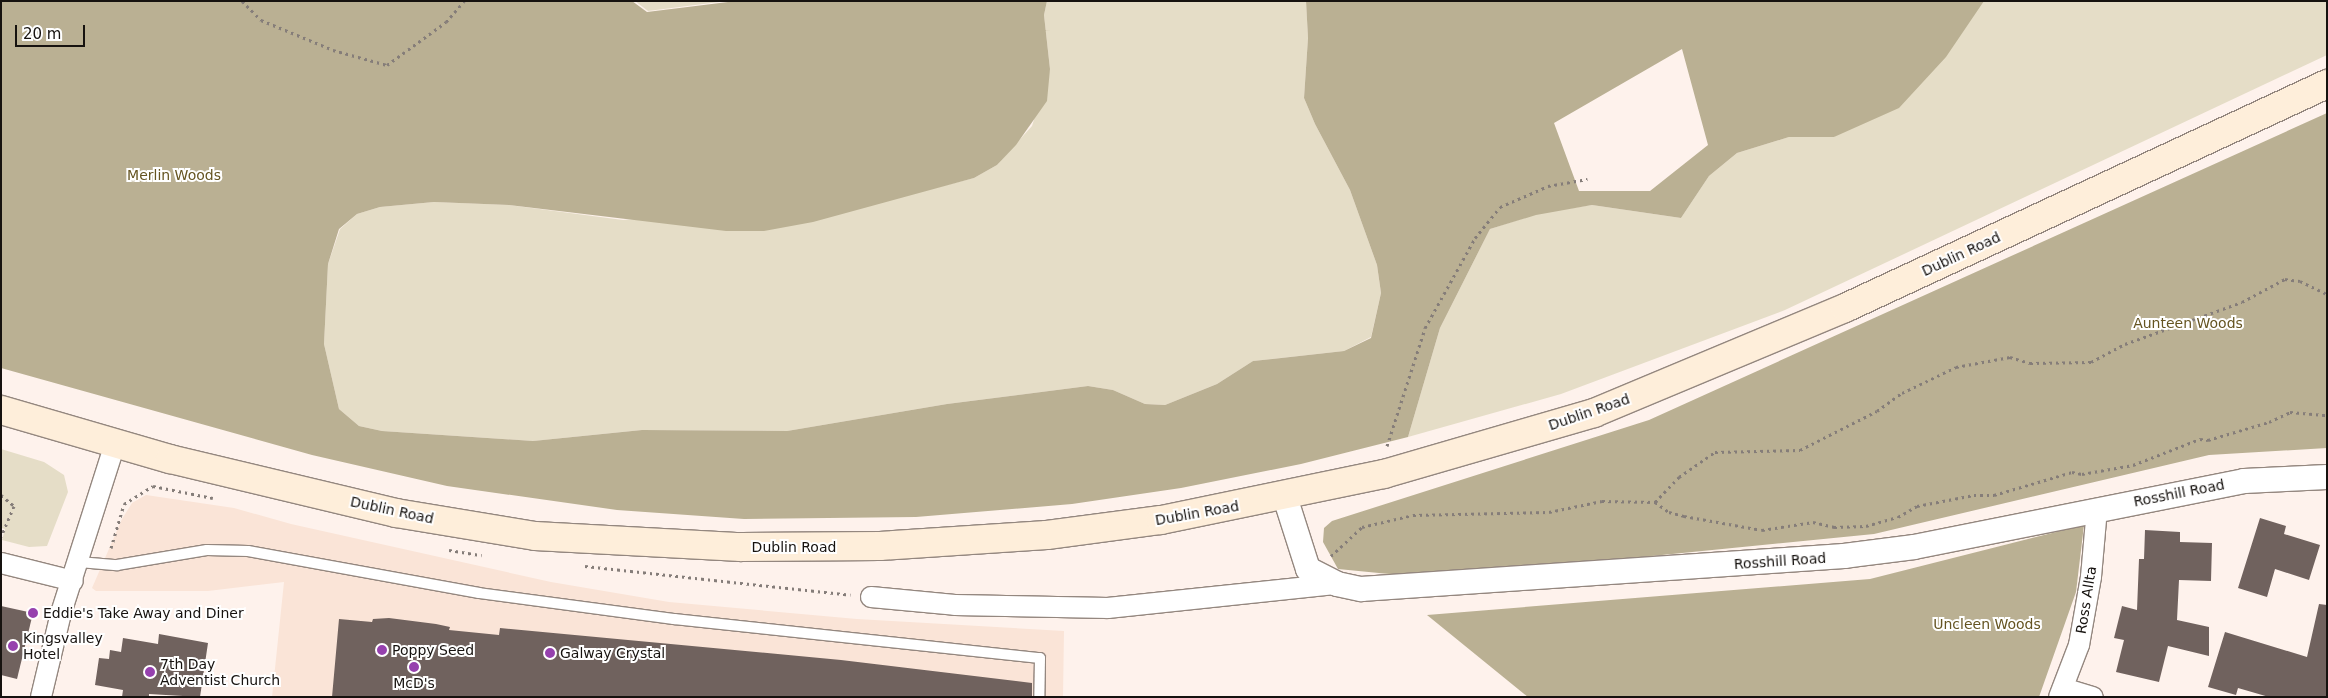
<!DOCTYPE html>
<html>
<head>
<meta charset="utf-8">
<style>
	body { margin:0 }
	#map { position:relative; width:2328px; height:698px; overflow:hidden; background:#fef2ec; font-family:"DejaVu Sans",sans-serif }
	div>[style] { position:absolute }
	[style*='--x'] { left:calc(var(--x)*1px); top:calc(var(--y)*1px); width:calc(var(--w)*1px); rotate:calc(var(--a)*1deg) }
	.built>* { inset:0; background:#fae4d7 }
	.green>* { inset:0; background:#e5ddc7 }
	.forest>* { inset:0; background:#bab093 }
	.building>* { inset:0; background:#70625e }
	.path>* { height:3px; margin-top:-1.5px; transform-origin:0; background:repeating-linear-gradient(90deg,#857d79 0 2.5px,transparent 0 6.5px) }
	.roads { filter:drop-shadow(1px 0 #94877f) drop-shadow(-1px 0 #94877f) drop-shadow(0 1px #94877f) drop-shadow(0 -1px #94877f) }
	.service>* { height:10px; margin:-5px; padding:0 5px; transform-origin:5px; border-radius:5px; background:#fff }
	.minor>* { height:20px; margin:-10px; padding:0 10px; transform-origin:10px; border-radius:10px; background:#fff }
	.tertiary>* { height:24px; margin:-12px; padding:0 12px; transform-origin:12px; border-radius:12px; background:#fff }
	.secondary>* { height:28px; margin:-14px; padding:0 14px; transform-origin:14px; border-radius:14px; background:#feeeda }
	.dots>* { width:14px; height:14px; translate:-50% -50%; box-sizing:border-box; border:2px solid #fff; border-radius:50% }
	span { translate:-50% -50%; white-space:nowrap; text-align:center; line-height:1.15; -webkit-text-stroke:4px #fff; paint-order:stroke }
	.park-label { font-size:14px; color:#655421 }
	.street-label { font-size:14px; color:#16120f }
	.poi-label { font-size:14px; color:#16120f }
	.left { translate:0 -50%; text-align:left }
	.frame { position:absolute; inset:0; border:2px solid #16120f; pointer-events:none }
	.scale { position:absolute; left:15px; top:25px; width:70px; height:22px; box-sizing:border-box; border:2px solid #16120f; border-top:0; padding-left:6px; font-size:15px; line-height:18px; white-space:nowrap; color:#16120f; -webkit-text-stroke:4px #fff; paint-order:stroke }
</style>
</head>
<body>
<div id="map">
	<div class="built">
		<i style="clip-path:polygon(146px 495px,234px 508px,291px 524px,551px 582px,669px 602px,857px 619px,1064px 631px,1063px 697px,272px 697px,284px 582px,208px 591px,96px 591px,92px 588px,122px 519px,132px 503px)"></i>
	</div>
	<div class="green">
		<i style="clip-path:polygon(635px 1px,727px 1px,648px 11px)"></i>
		<i style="clip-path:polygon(1047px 1px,1306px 1px,1308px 38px,1304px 98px,1315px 124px,1350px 190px,1377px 265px,1381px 293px,1371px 337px,1344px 351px,1253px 361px,1217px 384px,1165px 405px,1145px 404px,1113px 390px,1088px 386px,947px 404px,787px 431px,642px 430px,533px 441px,382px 431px,359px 426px,339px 409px,324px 344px,328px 264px,340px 229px,357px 214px,380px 207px,434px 202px,509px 205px,623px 220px,876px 203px,974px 178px,997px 165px,1032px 126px,1050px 69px,1044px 15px)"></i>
		<i style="clip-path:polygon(1983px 1px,2327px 1px,2327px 55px,1785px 310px,1561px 394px,1408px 437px,1440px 328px,1490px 229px,1540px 213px,1592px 205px,1681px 218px,1709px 176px,1737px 153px,1789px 137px,1834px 137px)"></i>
		<i style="clip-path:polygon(1px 449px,44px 462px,64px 475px,68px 492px,47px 546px,29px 547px,2px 540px,5px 529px,1px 528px)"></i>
	</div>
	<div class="forest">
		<i style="clip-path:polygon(evenodd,1px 1px,632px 1px,647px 12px,736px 1px,1047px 1px,1044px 15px,1050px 69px,1047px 101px,1016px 145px,997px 165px,974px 178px,813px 222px,764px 231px,726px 231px,509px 205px,434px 202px,380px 207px,357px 214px,339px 229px,328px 264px,324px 344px,339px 409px,359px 426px,382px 431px,533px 441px,642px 430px,787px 431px,947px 404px,1088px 386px,1113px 390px,1145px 404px,1165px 405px,1217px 384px,1253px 361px,1344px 351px,1371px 338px,1381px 293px,1377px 265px,1350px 190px,1315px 124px,1304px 98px,1308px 38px,1306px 1px,1984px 1px,1946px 57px,1899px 108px,1834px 137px,1789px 137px,1737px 153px,1709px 176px,1681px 218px,1592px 205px,1536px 215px,1490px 229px,1440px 328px,1408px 437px,1301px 464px,1181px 488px,1072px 504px,916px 517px,744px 519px,617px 510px,447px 486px,312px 455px,1px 368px,1px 1px,1682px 49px,1708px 145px,1650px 191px,1579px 191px,1554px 123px,1682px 49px)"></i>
		<i style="clip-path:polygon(2327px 113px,2327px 448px,2209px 455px,1874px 534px,1430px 578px,1338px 569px,1323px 542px,1324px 528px,1332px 521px,1649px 420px)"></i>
		<i style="clip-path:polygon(2084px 525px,2076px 592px,2039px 697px,1528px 697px,1427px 615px,1870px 579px)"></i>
	</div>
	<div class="building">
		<i style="clip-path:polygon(2260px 518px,2286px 526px,2284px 534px,2320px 545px,2309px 580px,2275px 569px,2267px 597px,2238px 588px)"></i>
		<i style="clip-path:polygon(2145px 530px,2180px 532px,2180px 542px,2212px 543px,2211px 581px,2179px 580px,2177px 620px,2209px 627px,2209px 656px,2168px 646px,2159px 682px,2116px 672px,2124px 640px,2114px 638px,2122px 606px,2137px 610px,2139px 559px,2144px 559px)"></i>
		<i style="clip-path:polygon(2319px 604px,2327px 605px,2327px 697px,2269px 697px,2238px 688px,2236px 695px,2208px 687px,2225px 632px,2307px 657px)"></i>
		<i style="clip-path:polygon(1px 606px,33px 613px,17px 679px,1px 675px)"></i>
		<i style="clip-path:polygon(389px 618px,436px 624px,450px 627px,449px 630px,499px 635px,500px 628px,841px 660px,1032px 683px,1032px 697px,332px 697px,339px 619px,372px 622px,373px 619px)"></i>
		<i style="clip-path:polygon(159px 634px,208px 643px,200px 697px,149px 694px,149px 697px,122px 697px,123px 690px,95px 685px,99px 658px,109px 659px,110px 650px,121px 652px,123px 638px,158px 644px)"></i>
	</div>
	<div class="path">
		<i style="--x:242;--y:1;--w:27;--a:45"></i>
		<i style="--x:261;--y:20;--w:78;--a:22.6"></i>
		<i style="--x:333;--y:50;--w:56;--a:15.5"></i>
		<i style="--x:387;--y:65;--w:73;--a:-36.1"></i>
		<i style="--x:446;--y:22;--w:28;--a:-49"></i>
		<i style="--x:1387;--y:446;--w:124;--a:-72.1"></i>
		<i style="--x:1425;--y:328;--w:103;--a:-60.9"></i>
		<i style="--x:1475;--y:238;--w:40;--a:-51"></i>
		<i style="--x:1500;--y:207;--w:52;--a:-23.6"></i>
		<i style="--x:1548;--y:186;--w:40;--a:-10"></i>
		<i style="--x:1;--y:495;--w:17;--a:40"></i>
		<i style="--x:14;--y:506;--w:33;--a:113"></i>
		<i style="--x:1655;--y:502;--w:17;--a:36"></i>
		<i style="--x:1669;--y:512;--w:16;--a:15"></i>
		<i style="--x:1684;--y:516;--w:79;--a:10.2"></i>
		<i style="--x:1762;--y:530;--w:52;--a:-8.9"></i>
		<i style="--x:1813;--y:522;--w:22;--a:13"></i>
		<i style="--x:1834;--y:527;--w:32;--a:-2"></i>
		<i style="--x:1866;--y:526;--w:33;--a:-16"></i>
		<i style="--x:1898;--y:517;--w:22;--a:-30"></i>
		<i style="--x:1917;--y:506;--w:58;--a:-10.9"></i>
		<i style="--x:1974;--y:495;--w:20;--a:0"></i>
		<i style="--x:1994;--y:495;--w:81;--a:-16.4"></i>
		<i style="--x:2072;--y:472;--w:10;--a:11"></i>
		<i style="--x:2082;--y:474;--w:52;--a:-10"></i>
		<i style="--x:2133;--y:465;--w:72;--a:-21.2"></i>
		<i style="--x:2200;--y:439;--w:8;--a:7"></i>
		<i style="--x:2208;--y:440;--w:64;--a:-16.4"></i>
		<i style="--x:2269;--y:422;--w:23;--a:-25"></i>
		<i style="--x:2290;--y:412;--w:37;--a:5"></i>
		<i style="--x:111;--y:548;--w:46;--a:-73.5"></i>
		<i style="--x:124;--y:504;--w:34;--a:-32"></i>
		<i style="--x:153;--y:486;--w:61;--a:11.3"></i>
		<i style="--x:449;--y:550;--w:33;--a:9"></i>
		<i style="--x:1331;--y:556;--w:42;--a:-43.1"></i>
		<i style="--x:1362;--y:527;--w:52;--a:-13.2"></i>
		<i style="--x:1413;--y:515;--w:136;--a:-1.3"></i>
		<i style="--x:1549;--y:512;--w:54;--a:-11.7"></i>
		<i style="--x:1602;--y:501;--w:53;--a:1.1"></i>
		<i style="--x:1655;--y:502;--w:35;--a:-46"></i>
		<i style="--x:1679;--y:477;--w:44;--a:-34.8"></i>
		<i style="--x:1715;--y:452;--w:85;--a:-1.3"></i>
		<i style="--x:1800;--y:450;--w:86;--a:-26.9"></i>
		<i style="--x:1877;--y:411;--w:31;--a:-36"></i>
		<i style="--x:1902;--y:393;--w:60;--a:-25.7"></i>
		<i style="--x:1956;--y:367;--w:55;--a:-10.5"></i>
		<i style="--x:2010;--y:357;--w:21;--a:17"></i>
		<i style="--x:2030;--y:363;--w:61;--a:-0.9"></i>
		<i style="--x:2091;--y:362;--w:38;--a:-28"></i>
		<i style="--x:2125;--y:344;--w:124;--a:-19.7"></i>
		<i style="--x:2242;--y:302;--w:49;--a:-28.1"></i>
		<i style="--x:2285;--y:279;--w:15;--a:8"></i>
		<i style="--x:2300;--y:281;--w:30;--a:26"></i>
		<i style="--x:585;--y:566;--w:267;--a:6.2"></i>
	</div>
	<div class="roads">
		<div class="service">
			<i style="--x:79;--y:562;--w:38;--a:5"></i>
			<i style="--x:117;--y:565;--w:91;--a:-9.5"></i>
			<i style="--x:207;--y:550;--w:41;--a:1.4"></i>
			<i style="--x:248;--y:551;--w:235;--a:10.3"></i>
			<i style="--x:479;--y:593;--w:197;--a:7.6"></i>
			<i style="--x:674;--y:619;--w:368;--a:6.1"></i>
			<i style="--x:1040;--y:658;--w:39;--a:91"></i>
		</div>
		<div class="minor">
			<i style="--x:1;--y:563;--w:74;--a:14"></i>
			<i style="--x:871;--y:597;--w:84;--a:5.4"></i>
			<i style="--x:955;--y:605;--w:153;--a:1.1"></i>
			<i style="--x:1108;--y:608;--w:230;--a:-6"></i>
			<i style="--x:2063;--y:688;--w:31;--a:17"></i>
			<i style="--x:41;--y:697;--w:86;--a:-76.6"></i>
			<i style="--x:61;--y:613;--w:177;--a:-72.3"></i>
			<i style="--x:2059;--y:697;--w:56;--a:-69"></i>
			<i style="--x:2079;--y:645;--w:69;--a:-80"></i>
			<i style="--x:2091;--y:577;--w:68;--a:-85"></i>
		</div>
		<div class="tertiary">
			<i style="--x:1285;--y:497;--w:76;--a:72.3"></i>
			<i style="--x:1308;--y:569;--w:33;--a:27"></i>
			<i style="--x:1337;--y:584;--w:25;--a:12"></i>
			<i style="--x:1361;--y:589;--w:484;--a:-3.9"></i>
			<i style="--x:1844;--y:556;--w:71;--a:-7.3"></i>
			<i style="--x:1914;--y:547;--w:337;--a:-11.3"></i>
			<i style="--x:2244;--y:481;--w:83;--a:-2.8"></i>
		</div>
		<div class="secondary">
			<i style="--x:1;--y:410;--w:176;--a:16.2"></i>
			<i style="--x:170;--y:459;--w:232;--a:13.4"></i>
			<i style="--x:396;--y:513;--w:141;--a:9.4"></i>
			<i style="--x:535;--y:536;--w:206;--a:3.1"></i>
			<i style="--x:741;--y:547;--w:139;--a:-0.4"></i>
			<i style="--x:880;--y:546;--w:167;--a:-3.8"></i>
			<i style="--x:1047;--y:535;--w:115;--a:-7.5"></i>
			<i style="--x:1161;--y:520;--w:228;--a:-11.7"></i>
			<i style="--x:1384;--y:474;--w:219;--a:-16.2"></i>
			<i style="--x:1594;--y:413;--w:272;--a:-22.7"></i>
			<i style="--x:1845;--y:308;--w:532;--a:-24.93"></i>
		</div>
	</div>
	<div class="dots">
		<i style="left:33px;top:613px;background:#9641ae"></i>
		<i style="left:13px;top:646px;background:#9641ae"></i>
		<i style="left:382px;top:650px;background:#9641ae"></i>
		<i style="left:550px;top:653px;background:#9641ae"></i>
		<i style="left:414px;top:667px;background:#9641ae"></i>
		<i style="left:150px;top:672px;background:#9641ae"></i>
	</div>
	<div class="park-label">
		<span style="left:174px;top:175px">Merlin Woods</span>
		<span style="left:2188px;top:323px">Aunteen Woods</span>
		<span style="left:1987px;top:624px">Uncleen Woods</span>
	</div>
	<div class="street-label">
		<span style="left:1961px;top:254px;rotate:-25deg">Dublin Road</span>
		<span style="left:1589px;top:412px;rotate:-19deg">Dublin Road</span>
		<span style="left:2179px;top:493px;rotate:-11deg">Rosshill Road</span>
		<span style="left:392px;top:510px;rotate:12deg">Dublin Road</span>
		<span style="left:1197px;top:513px;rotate:-10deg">Dublin Road</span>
		<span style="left:794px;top:547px">Dublin Road</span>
		<span style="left:1780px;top:561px;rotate:-4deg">Rosshill Road</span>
		<span style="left:2086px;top:600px;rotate:-81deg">Ross Allta</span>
	</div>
	<div class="poi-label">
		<span class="left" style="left:43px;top:613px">Eddie's Take Away and Diner</span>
		<span class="left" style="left:23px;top:646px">Kingsvalley<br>Hotel</span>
		<span class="left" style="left:392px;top:650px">Poppy Seed</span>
		<span class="left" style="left:560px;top:653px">Galway Crystal</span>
		<span class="left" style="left:160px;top:672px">7th Day<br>Adventist Church</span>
		<span style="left:414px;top:683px">McD's</span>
	</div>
	<div class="frame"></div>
	<div class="scale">20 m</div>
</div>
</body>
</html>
